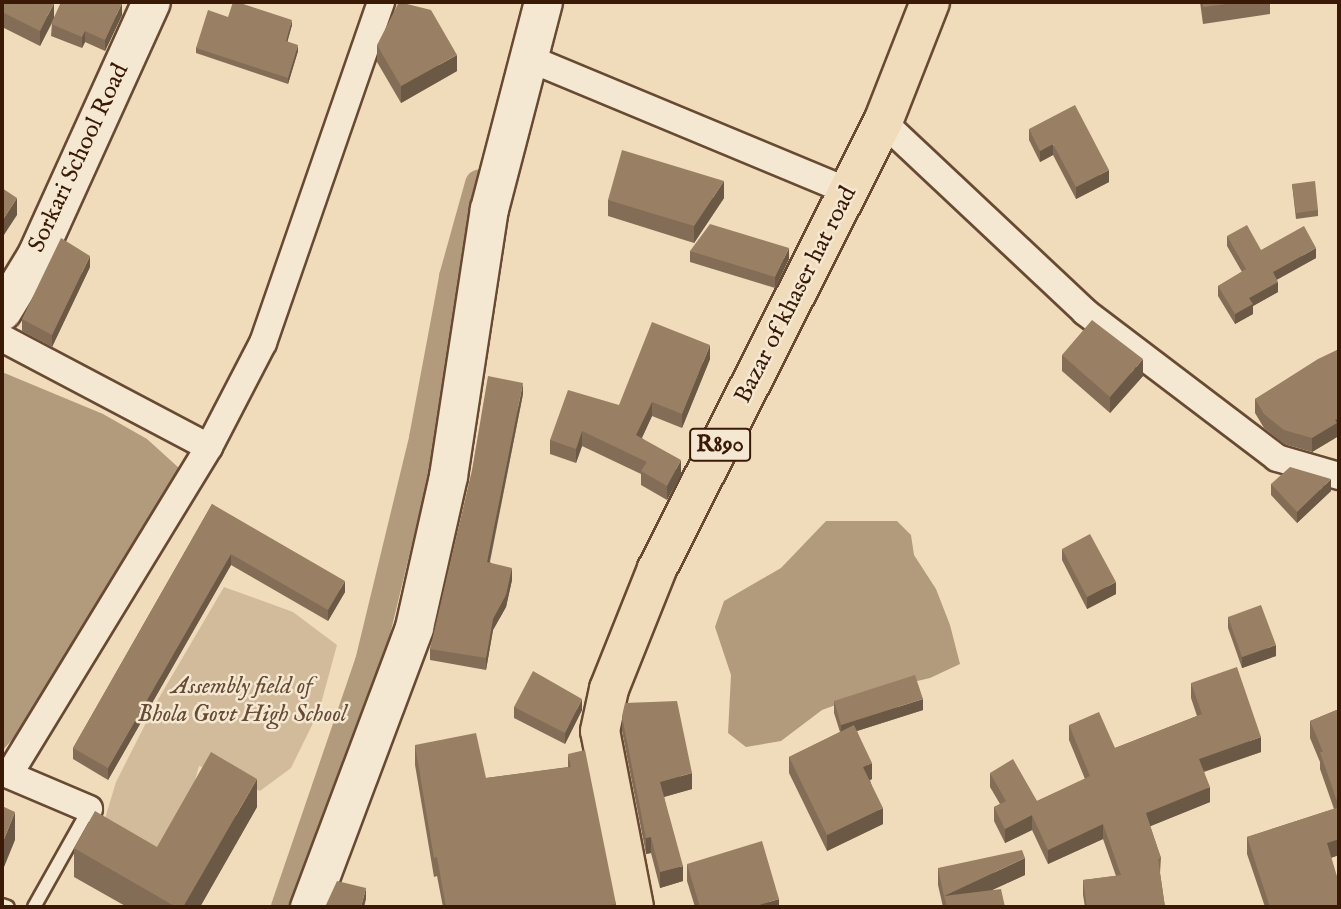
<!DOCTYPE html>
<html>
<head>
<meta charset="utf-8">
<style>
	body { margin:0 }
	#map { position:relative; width:1341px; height:909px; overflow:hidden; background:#f0dcba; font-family:"IM FELL English",serif }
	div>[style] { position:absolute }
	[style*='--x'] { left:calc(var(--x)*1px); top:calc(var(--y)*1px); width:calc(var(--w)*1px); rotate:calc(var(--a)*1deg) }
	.green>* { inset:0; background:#d1bb9b }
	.water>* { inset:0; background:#b29a7d }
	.canal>* { height:28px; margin:-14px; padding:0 14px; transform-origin:14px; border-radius:14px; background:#b29a7d }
	.roads { filter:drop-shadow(2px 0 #684a33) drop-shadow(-2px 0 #684a33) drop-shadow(0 2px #684a33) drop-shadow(0 -2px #684a33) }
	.lane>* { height:12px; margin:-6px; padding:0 6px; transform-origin:6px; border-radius:6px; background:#f5e8d2 }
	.street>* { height:26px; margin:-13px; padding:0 13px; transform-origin:13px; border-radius:13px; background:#f5e8d2 }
	.secondary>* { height:37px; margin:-18.5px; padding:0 18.5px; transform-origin:18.5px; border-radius:18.5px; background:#f5e8d2 }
	.primary>* { height:38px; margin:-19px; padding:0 19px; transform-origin:19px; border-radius:19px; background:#f0dcba }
	.wall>* { inset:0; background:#846d56 }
	.shaded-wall>* { inset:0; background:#6b5946 }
	.building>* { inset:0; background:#997f64 }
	span { translate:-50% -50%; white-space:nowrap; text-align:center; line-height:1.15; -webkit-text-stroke:5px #f5e8d2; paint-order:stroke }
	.shield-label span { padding:2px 5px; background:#f5e8d2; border:2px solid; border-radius:5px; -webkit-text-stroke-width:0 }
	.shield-label { font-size:23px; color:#3a1a06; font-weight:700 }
	.street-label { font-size:24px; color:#3a1a06 }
	.park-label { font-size:24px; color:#674a33; font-style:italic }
	.frame { position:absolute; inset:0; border:4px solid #3a1a06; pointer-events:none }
</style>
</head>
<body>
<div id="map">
	<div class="green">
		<i style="clip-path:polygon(224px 587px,293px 612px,337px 645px,319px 711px,291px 768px,260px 791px,199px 766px,184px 820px,151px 854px,103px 825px,116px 782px,156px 703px)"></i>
	</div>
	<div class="water">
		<i style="clip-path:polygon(2px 372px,103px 414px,147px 439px,179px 468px,125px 569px,63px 667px,18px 733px,2px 751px)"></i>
		<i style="clip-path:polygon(826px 521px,897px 521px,911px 535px,914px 555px,936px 589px,950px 625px,960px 664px,930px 678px,871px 692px,822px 710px,781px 741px,746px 747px,728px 733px,731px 675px,715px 627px,724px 601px,781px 568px)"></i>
	</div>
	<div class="canal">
		<i style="--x:285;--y:907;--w:259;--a:-71.1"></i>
		<i style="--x:369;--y:662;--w:230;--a:-76.4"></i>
		<i style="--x:423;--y:438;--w:164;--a:-79.4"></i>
		<i style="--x:453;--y:277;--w:97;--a:-74.4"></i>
	</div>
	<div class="roads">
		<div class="lane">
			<i style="--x:2;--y:905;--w:6;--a:18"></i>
			<i style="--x:34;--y:907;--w:112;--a:-60.7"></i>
		</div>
		<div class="street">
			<i style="--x:528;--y:58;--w:347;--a:22.6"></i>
			<i style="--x:883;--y:122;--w:277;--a:43.2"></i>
			<i style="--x:1085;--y:312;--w:241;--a:37.2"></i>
			<i style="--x:1277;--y:458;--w:65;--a:16.2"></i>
			<i style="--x:2;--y:338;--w:234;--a:27.8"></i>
			<i style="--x:209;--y:447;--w:384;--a:121.4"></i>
			<i style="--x:9;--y:775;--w:87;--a:23"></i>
			<i style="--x:209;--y:447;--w:117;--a:-62.6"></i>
			<i style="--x:263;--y:343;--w:361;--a:-70.9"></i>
		</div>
		<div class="secondary">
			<i style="--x:2;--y:311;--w:66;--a:-58.7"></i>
			<i style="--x:36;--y:255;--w:278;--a:-65.6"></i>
			<i style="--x:309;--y:907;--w:299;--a:-69.4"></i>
			<i style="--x:414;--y:627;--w:155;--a:-77.3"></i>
			<i style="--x:448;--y:476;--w:270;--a:-81.3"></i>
			<i style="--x:489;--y:209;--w:214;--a:-75.4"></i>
		</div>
		<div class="primary">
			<i style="--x:634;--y:907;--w:179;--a:-100.9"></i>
			<i style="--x:600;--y:731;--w:43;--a:-77.9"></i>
			<i style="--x:609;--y:689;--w:129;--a:-68.2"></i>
			<i style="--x:657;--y:569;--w:501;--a:-63.18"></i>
			<i style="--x:883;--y:122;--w:129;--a:-68.6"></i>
		</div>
	</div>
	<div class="wall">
		<i style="clip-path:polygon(2px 2px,54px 18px,122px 15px,105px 51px,85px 42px,82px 48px,51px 36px,52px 23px,40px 46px,2px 27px)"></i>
		<i style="clip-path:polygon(1200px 2px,1270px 2px,1270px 14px,1203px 24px)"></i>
		<i style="clip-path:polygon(228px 17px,292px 25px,287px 41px,298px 51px,288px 84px,196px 53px,196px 48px)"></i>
		<i style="clip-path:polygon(377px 45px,457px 71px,401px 103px,377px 62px)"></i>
		<i style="clip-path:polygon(1029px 129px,1109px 182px,1076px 199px,1053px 155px,1040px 162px,1029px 140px)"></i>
		<i style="clip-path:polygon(1292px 184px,1318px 210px,1318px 216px,1296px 219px)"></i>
		<i style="clip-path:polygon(724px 198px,694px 243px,608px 216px,608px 200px)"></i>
		<i style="clip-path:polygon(1227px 236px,1261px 250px,1316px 258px,1277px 279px,1278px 292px,1253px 306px,1253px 314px,1235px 324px,1218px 296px,1218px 286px,1242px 272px,1227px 246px)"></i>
		<i style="clip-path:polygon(690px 251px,789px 259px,775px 288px,690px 262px)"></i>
		<i style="clip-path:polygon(90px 267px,52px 347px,22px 331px,22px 319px)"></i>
		<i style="clip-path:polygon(1339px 349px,1339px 432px,1337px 434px,1337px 437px,1312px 452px,1284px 444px,1264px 428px,1255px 413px,1255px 399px)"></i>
		<i style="clip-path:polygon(1062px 355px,1143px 376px,1110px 413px,1062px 371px)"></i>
		<i style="clip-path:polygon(710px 359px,682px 428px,652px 416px,642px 438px,681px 474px,667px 500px,641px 485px,641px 474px,582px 446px,576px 463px,550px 454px,550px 440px)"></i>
		<i style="clip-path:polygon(523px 394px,490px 562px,512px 580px,506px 607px,493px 630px,486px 670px,430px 660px,430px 649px)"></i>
		<i style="clip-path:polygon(1271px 484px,1331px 491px,1297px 523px,1271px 495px)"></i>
		<i style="clip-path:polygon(212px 504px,345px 592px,328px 621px,231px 565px,108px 780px,73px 759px,73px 748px)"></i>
		<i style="clip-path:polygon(1062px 549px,1116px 594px,1087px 609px,1062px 560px)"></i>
		<i style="clip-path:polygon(1228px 617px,1276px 656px,1242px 668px,1228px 628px)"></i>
		<i style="clip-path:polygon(1191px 683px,1261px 752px,1204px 772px,1210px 802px,1150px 826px,1161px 858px,1160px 873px,1165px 907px,1085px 907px,1083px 895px,1083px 880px,1116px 876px,1103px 839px,1048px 864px,1032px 830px,1005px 843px,994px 821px,994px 807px,1000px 804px,990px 787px,990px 773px,1037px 801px,1085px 779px,1069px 740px,1069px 725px,1115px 748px,1197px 716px,1191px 698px)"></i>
		<i style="clip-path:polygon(834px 701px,923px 710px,857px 731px,872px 779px,870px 780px,883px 824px,827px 851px,789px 773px,789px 757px,840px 732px,834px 713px)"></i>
		<i style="clip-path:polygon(514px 707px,582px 710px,565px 744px,514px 718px)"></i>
		<i style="clip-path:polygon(1339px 709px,1339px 855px,1331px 858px,1339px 907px,1265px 907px,1247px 854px,1247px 837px,1334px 809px,1320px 769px,1320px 762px,1310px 738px,1310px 721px)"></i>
		<i style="clip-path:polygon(622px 716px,692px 789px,664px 797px,683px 881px,660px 888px,651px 853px,646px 854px,622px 731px)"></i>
		<i style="clip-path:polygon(415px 745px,486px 778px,568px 767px,568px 754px,616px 904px,616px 907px,443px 907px,437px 876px,434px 877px,415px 765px)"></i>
		<i style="clip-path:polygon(257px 807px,200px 907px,127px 907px,74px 877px,74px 848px,157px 847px)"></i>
		<i style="clip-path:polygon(687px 864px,779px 907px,695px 907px,687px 881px)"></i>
		<i style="clip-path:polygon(938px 868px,1025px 875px,992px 890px,1005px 907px,943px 907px,938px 885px)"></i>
	</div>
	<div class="shaded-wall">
		<i style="clip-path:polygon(54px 3px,54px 18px,40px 46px,40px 31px)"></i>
		<i style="clip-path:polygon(122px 3px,122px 15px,105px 51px,105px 40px)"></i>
		<i style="clip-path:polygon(292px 20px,292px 25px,286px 47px,286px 41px)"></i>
		<i style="clip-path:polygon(85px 31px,85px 42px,82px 48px,82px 37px)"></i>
		<i style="clip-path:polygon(298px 45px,298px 51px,288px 84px,288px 78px)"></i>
		<i style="clip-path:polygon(457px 55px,457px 71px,401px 103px,401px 86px)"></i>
		<i style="clip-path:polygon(1053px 144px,1053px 155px,1040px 162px,1040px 151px)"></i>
		<i style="clip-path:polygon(1109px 170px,1109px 182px,1076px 199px,1076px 187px)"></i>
		<i style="clip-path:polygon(724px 181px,724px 198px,694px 243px,694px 226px)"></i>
		<i style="clip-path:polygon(17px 198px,17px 215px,2px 238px,2px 221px)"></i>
		<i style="clip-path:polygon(789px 248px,789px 259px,775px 288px,775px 277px)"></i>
		<i style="clip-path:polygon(1316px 248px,1316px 258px,1273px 282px,1273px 272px)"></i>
		<i style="clip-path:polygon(90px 256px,90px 267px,52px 347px,52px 335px)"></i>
		<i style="clip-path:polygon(1278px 282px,1278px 292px,1253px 306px,1253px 314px,1235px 324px,1235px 314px,1249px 298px)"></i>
		<i style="clip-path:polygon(710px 345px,710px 359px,682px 428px,682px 414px)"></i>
		<i style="clip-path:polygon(1143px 359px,1143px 376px,1110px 413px,1110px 397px)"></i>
		<i style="clip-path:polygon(523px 383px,523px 394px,487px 573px,487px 562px)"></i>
		<i style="clip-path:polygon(652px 402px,652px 416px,636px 450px,636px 435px)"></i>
		<i style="clip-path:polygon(1339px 418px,1339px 432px,1337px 434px,1337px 437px,1312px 452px,1312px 438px)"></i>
		<i style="clip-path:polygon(582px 431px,582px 446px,576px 463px,576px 449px)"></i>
		<i style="clip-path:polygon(681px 460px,681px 474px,667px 500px,667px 486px)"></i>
		<i style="clip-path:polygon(1331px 479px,1331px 491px,1297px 523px,1297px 512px)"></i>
		<i style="clip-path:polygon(231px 554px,231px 565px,108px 780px,108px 768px)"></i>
		<i style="clip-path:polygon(512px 568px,512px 580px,506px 607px,493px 630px,486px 670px,486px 658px,493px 619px)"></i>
		<i style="clip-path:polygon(345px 581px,345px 592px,328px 621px,328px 610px)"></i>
		<i style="clip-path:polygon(1116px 582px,1116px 594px,1087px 609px,1087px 597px)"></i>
		<i style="clip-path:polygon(1276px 645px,1276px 656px,1242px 668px,1242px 657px)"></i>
		<i style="clip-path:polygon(582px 699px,582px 710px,565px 744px,565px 733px)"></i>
		<i style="clip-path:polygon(923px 699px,923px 710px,841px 736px,841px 725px)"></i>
		<i style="clip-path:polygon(1261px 737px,1261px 752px,1199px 773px,1199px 759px)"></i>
		<i style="clip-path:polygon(872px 763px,872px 779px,863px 783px,863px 767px)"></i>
		<i style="clip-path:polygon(692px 773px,692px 789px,660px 798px,660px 782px)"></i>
		<i style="clip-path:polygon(257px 779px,257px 807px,200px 907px,183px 907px)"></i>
		<i style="clip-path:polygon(1210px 787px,1210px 802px,1146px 828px,1146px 813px)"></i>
		<i style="clip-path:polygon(883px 808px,883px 824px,827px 851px,827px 835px)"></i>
		<i style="clip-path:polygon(15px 812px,15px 840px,2px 872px,2px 844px)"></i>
		<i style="clip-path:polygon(1032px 815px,1032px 830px,1005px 843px,1005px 829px)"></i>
		<i style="clip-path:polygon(1103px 824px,1103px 839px,1048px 864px,1048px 850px)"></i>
		<i style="clip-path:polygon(651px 837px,651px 853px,646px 854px,646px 838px)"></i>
		<i style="clip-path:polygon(1339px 839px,1339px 855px,1327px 859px,1327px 843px)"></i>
		<i style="clip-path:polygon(1025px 858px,1025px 875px,955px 907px,944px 896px,944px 907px,944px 896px)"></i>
		<i style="clip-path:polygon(683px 866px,683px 881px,660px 888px,660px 872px)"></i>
		<i style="clip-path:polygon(366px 888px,366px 899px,364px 907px,361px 907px)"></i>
		<i style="clip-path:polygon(779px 899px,779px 907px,752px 907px)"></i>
	</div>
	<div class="building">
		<i style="clip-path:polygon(2px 2px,52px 2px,54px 3px,40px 31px,2px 12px)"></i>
		<i style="clip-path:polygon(61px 2px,118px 2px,122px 3px,105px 40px,85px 31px,82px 37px,51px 24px)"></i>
		<i style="clip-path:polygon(233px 2px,237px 2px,292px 20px,286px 41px,298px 45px,288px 78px,196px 48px,208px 10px,228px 17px)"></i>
		<i style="clip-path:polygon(399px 2px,431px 10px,457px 55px,401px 86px,377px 45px)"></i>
		<i style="clip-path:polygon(1203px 2px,1243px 2px,1203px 7px)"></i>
		<i style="clip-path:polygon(1075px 105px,1109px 170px,1076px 187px,1053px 144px,1040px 151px,1029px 129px)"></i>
		<i style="clip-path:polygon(622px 150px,724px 181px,694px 226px,608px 200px)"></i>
		<i style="clip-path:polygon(1315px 181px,1318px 210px,1296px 213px,1292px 184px)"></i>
		<i style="clip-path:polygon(2px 188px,17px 198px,2px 221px)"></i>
		<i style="clip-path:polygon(710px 224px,789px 248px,775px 277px,690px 251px)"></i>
		<i style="clip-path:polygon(1247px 225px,1261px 250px,1304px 226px,1316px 248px,1273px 272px,1278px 282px,1249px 298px,1253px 304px,1235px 314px,1218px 286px,1246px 269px,1227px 236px)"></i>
		<i style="clip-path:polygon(61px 238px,90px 256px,52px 335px,22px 319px)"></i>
		<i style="clip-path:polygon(1092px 320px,1143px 359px,1110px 397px,1062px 355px)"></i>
		<i style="clip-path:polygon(652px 322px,710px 345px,682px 414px,652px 402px,636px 435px,681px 460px,667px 486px,641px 471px,647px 462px,582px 431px,576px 449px,550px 440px,568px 390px,619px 405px)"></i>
		<i style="clip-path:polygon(1339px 349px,1339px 418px,1335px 420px,1337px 423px,1312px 438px,1284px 430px,1264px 414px,1255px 399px,1318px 359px)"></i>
		<i style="clip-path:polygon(488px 376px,523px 383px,487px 562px,512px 568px,506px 595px,493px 619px,486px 658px,430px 649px,472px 470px)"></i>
		<i style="clip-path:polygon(1290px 467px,1331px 479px,1297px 512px,1271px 484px)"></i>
		<i style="clip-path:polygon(212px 504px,345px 581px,328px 610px,231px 554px,108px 768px,73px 748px)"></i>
		<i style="clip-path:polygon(1090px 534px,1116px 582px,1087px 597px,1062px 549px)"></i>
		<i style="clip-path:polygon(1261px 605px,1276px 645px,1242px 657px,1228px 617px)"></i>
		<i style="clip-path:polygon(1237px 667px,1261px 737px,1199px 759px,1210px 787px,1146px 813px,1161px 858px,1158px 859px,1165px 907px,1087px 907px,1083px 880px,1121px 875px,1103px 824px,1048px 850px,1032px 815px,1005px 829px,994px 807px,1006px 801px,990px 773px,1013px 759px,1037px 801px,1090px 776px,1069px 725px,1099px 712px,1115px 748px,1202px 714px,1191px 683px)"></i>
		<i style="clip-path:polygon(533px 671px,582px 699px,565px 733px,514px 707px)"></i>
		<i style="clip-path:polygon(915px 675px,923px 699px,841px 725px,834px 701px)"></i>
		<i style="clip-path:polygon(677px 701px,692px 773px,660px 782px,683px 866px,660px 872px,651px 837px,646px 838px,622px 716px,625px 703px)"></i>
		<i style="clip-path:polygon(1339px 709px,1339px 839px,1327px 843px,1339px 883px,1339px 907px,1270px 907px,1247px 837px,1339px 807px,1320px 752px,1323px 752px,1310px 721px)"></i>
		<i style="clip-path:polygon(854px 725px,872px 763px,863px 767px,883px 808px,827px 835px,789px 757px)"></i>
		<i style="clip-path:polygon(476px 733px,486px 778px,571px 767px,568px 754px,585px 750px,616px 904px,596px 907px,446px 907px,437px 857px,434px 858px,415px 745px)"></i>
		<i style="clip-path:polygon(211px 752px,257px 779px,183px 907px,176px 907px,74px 848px,95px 811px,157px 847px)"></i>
		<i style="clip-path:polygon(2px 806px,15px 812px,2px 844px)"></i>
		<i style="clip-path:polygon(762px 841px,779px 899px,752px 907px,700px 907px,687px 864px)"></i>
		<i style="clip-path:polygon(1022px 850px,1025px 858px,944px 896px,938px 868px)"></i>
		<i style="clip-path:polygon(337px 881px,366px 888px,361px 907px,325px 907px)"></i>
		<i style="clip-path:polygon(1001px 889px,1005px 907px,947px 907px,944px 896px)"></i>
	</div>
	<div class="shield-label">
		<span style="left:720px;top:445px">R890</span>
	</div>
	<div class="street-label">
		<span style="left:79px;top:158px;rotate:-65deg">Sorkari School Road</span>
		<span style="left:796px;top:295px;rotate:-63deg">Bazar of khaser hat road</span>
	</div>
	<div class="park-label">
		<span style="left:242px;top:701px">Assembly field of<br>Bhola Govt High School</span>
	</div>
	<div class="frame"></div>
</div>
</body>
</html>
